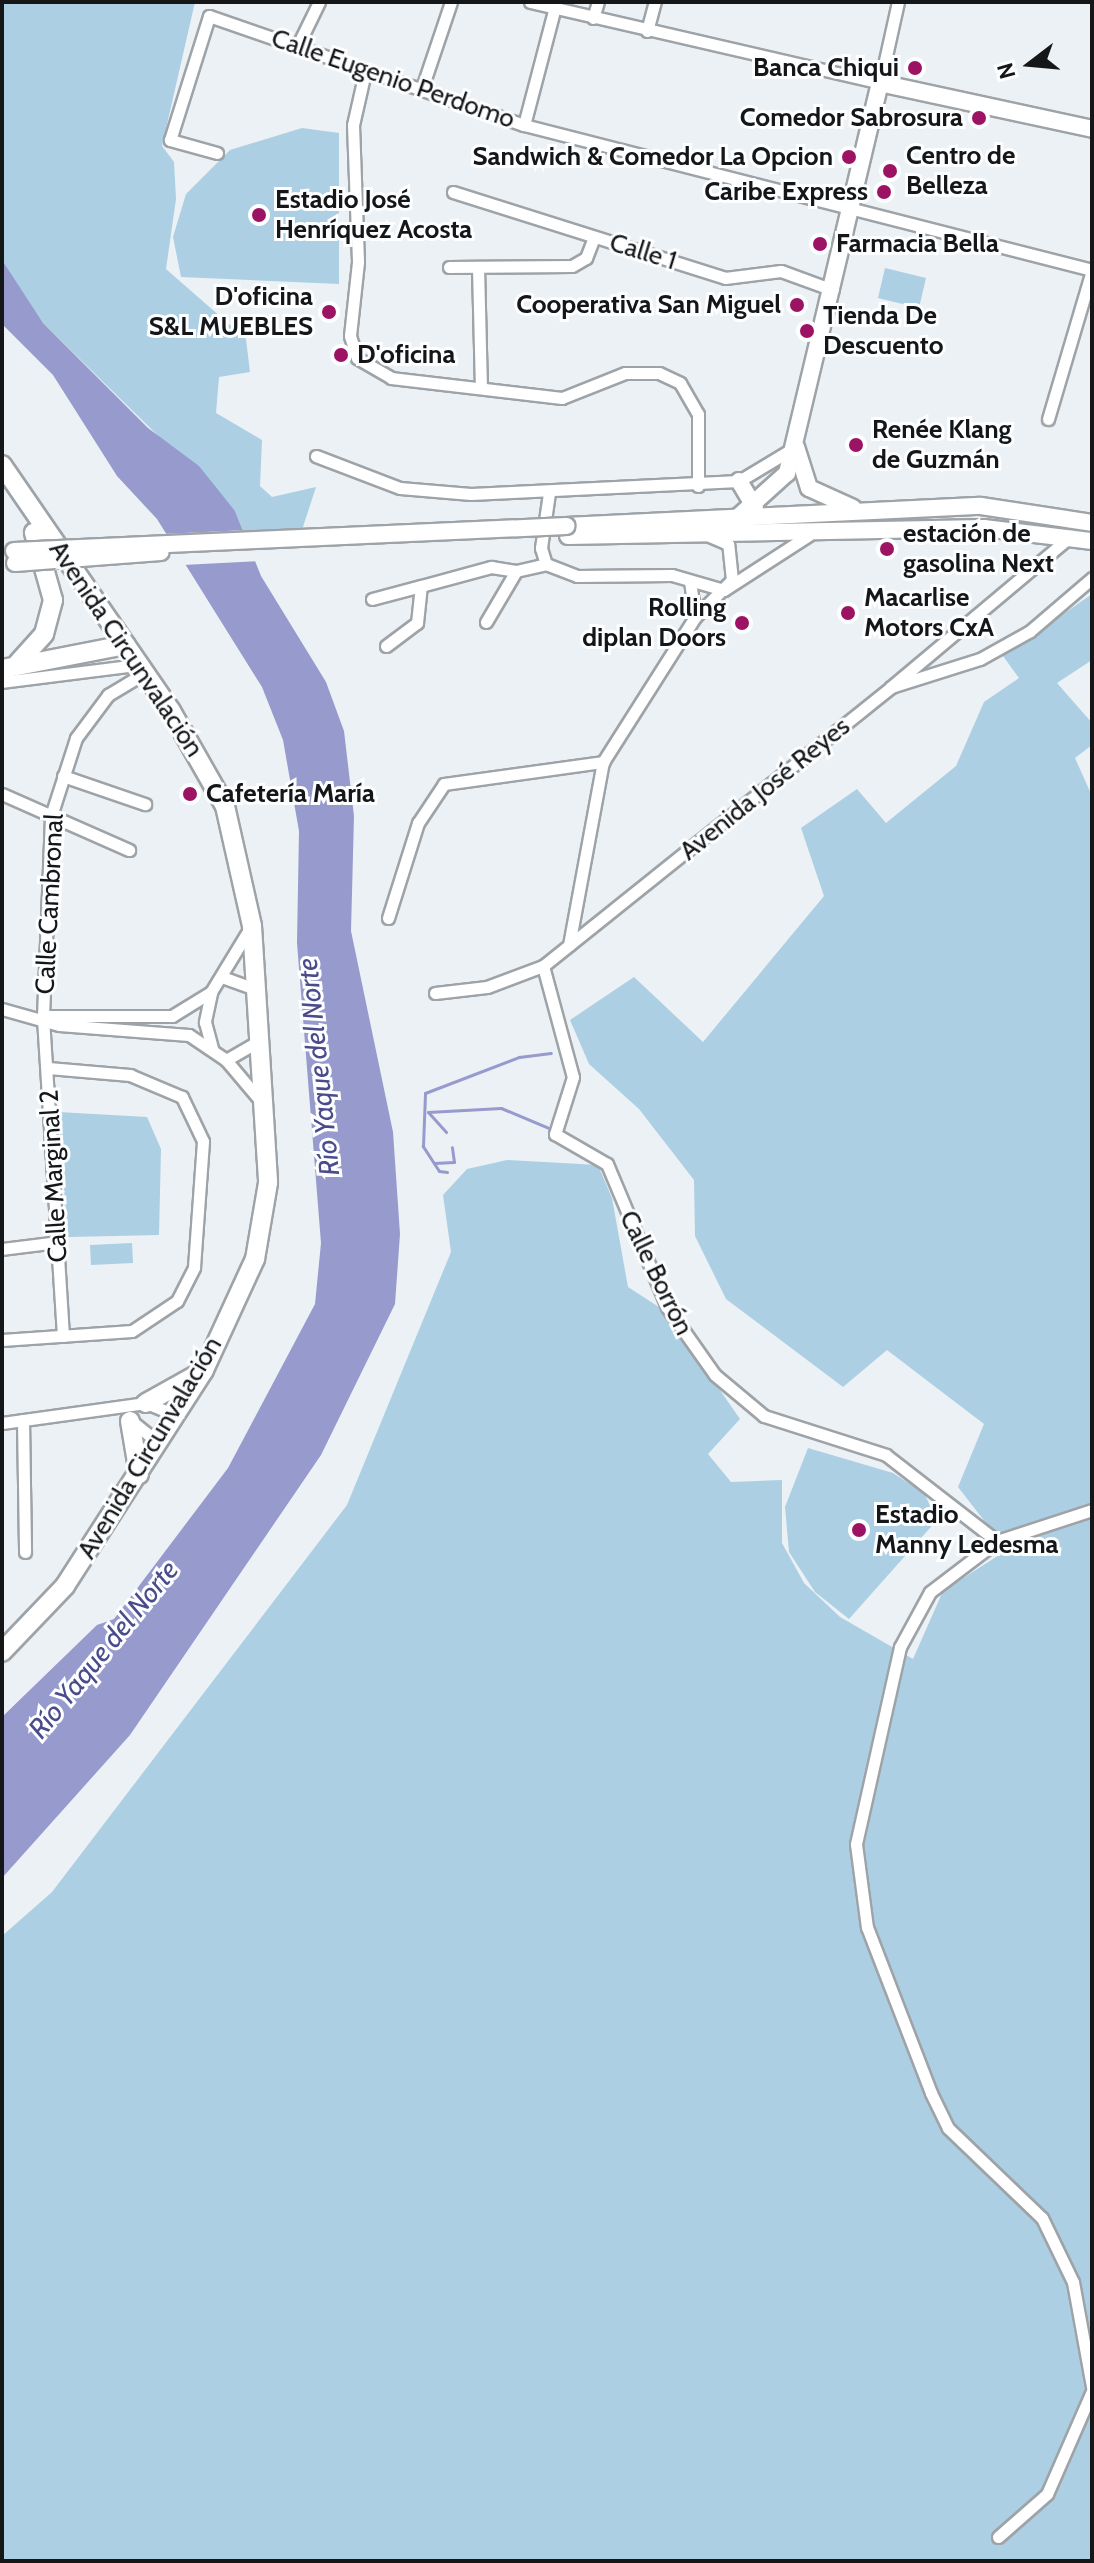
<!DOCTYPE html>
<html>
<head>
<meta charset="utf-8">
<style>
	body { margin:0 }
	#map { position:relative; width:1094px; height:2563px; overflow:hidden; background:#ebf1f5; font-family:Cabin,sans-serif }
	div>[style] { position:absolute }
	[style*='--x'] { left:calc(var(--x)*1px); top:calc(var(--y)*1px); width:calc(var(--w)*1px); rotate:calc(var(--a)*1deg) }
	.green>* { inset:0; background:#accfe3 }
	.water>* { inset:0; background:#979acc }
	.pier>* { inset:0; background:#ebf1f5 }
	.stream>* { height:3px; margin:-1.5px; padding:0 1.5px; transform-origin:1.5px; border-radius:1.5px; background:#979acc }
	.roads { filter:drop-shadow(2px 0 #9ea3a7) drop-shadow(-2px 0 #9ea3a7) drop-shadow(0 2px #9ea3a7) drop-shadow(0 -2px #9ea3a7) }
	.street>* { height:11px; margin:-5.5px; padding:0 5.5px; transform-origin:5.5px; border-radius:5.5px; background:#fff }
	.secondary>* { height:16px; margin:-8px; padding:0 8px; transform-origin:8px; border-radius:8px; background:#fff }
	.primary>* { height:18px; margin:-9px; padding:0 9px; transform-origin:9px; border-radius:9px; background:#fff }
	.bridges { filter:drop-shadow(2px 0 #9ea3a7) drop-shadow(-2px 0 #9ea3a7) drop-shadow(0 2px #9ea3a7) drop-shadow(0 -2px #9ea3a7) }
	.secondary-bridge>* { height:16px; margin:-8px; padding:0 8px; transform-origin:8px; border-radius:8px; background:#fff }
	.dots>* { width:22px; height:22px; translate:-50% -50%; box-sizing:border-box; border:4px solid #fdfeff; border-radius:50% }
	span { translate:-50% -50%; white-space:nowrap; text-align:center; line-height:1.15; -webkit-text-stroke:6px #fdfeff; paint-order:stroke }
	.poi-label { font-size:26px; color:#141618; font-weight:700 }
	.right { translate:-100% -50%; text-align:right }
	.left { translate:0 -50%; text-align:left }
	.street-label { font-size:26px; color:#141618 }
	.water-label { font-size:28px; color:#4b4b8b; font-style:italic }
	.frame { position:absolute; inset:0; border:4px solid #141618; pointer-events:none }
	.north { position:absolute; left:990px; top:24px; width:80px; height:80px; -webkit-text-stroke:6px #fdfeff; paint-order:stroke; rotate:254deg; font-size:22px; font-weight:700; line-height:32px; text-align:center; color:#141618 }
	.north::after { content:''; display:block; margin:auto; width:28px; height:36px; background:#141618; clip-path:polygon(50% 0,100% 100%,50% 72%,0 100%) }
</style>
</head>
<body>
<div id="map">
	<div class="green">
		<i style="clip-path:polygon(2px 2px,195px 2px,162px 146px,174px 162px,176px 199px,166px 269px,246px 339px,250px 372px,219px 377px,216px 413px,262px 440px,260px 486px,272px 497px,316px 487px,302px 530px,243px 531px,235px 511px,43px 323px,12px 279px,2px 260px)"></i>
		<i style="clip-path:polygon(302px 128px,339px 133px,339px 284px,181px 277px,173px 237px,186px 194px,230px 150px)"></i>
		<i style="clip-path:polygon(885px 268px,926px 278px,919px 308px,878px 298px)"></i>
		<i style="clip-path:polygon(1092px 594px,1092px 660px,1057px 683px,1092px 723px,1092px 745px,1075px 758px,1092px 796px,1092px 2561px,2px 2561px,2px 1936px,52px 1892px,347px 1505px,451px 1252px,443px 1195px,467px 1169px,507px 1160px,598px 1165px,612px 1198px,628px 1287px,665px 1311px,740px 1419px,708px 1454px,731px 1482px,782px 1480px,782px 1543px,804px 1583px,840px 1617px,913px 1659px,943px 1591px,1007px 1550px,958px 1487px,984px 1424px,887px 1350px,843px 1387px,726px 1299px,695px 1236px,694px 1180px,639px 1109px,589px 1064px,570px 1020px,634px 977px,703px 1042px,824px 896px,801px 828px,857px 789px,886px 823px,956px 766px,984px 702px,1019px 678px,1003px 656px)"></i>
		<i style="clip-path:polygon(58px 1112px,147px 1117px,161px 1149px,159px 1235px,68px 1237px)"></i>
		<i style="clip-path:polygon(132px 1243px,133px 1263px,91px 1265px,90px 1245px)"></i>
		<i style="clip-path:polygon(808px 1448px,893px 1473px,924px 1493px,937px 1520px,849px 1619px,815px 1592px,789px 1552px,785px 1507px)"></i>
	</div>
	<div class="water">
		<i style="clip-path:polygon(2px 260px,43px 323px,148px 428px,199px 466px,235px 511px,261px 576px,326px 682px,344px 731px,354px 816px,351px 931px,393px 1132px,400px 1234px,395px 1304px,321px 1455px,130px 1735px,2px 1878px,2px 1717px,97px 1625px,114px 1619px,228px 1468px,315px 1304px,321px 1243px,297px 943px,299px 831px,283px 740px,262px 687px,157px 519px,117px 476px,53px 375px,2px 324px)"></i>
	</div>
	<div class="pier">
		<i style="clip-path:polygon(247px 530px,259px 561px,183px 565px,163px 534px)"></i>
	</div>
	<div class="stream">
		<i style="--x:428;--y:1112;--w:73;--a:-3.1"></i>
		<i style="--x:501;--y:1108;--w:54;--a:22.8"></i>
		<i style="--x:428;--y:1112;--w:27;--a:48"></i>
		<i style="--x:434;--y:1163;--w:20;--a:-3"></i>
		<i style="--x:454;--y:1162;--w:15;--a:-98"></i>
		<i style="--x:447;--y:1172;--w:8;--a:-173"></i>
		<i style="--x:439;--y:1171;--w:30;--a:-123"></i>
		<i style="--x:423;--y:1146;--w:53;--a:-87.8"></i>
		<i style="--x:425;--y:1093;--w:101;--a:-21"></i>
		<i style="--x:519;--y:1057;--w:32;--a:-7"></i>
		<i style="--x:625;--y:1222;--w:81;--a:66.6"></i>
	</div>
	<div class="roads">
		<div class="street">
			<i style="--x:530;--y:2;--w:359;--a:13"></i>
			<i style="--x:880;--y:83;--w:83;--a:-77.5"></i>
			<i style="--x:593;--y:18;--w:17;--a:-73"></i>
			<i style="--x:647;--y:31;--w:30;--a:-75"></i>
			<i style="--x:298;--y:45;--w:48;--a:-64"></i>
			<i style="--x:365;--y:72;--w:54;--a:102.8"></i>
			<i style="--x:353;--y:125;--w:137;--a:87.9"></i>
			<i style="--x:358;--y:262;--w:74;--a:96.2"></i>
			<i style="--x:350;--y:336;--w:23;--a:72"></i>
			<i style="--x:357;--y:358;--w:39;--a:30"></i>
			<i style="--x:391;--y:378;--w:172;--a:6.7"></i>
			<i style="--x:562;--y:398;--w:68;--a:-21.6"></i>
			<i style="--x:625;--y:373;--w:34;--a:0"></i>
			<i style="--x:659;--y:373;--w:23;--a:25"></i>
			<i style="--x:680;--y:383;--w:36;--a:60"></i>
			<i style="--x:698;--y:414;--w:72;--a:90"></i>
			<i style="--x:421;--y:91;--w:94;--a:-71.4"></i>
			<i style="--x:524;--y:125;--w:126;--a:-75.3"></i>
			<i style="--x:217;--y:153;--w:49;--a:-164.5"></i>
			<i style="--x:170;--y:140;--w:130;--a:-72.5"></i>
			<i style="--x:209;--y:16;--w:333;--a:19.1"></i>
			<i style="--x:524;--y:125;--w:586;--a:14.32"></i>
			<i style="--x:453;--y:192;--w:285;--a:17.5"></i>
			<i style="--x:725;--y:278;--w:56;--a:-7.1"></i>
			<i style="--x:781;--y:271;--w:55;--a:20.1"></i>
			<i style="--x:449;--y:267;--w:123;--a:-0.5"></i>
			<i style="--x:572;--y:266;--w:16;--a:-30"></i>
			<i style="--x:586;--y:258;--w:22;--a:-69"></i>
			<i style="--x:478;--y:267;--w:119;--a:88.6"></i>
			<i style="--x:1048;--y:419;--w:155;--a:-73.5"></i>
			<i style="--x:316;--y:456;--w:90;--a:20.9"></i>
			<i style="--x:400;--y:488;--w:71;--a:4.8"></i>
			<i style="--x:471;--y:494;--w:268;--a:-2.8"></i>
			<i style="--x:739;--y:481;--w:62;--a:-31.1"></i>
			<i style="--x:549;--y:493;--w:56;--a:98.3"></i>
			<i style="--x:541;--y:548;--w:17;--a:73"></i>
			<i style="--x:546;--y:564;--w:33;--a:21"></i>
			<i style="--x:577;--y:576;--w:95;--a:-0.6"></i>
			<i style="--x:672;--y:575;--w:54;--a:16.1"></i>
			<i style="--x:724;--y:590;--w:101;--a:-32.9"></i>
			<i style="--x:690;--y:581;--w:36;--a:82"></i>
			<i style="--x:372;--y:599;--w:51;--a:-14.9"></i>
			<i style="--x:486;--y:622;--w:59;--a:-59.5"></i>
			<i style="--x:516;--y:571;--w:31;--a:-13"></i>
			<i style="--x:386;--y:646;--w:39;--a:-37"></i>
			<i style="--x:417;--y:623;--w:37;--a:-84"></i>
			<i style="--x:421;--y:586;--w:73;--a:-15.2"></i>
			<i style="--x:491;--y:567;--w:25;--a:9"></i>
			<i style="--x:2;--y:682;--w:127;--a:-7.2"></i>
			<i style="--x:891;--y:687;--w:235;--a:-40"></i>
			<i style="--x:63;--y:776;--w:87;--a:18.9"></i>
			<i style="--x:2;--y:794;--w:139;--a:23.8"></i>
			<i style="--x:388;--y:918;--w:100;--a:-72.5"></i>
			<i style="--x:418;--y:823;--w:47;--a:-56.3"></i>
			<i style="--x:444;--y:784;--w:161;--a:-7.9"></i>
			<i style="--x:569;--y:945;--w:186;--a:-79.5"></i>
			<i style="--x:603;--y:762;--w:172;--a:-57.6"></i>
			<i style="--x:695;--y:617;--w:52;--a:-45"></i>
			<i style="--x:732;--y:580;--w:36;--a:-96"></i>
			<i style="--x:728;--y:544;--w:21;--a:-157"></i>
			<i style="--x:543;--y:966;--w:115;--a:74.9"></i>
			<i style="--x:573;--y:1077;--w:60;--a:107.5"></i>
			<i style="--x:555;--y:1134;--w:60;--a:30"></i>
			<i style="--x:607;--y:1164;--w:155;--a:67.2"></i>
			<i style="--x:667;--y:1307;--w:83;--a:54.8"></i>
			<i style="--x:715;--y:1375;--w:64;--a:39.9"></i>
			<i style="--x:764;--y:1416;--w:128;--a:17.7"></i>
			<i style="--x:886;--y:1455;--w:140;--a:37.8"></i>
			<i style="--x:222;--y:977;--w:37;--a:20"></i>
			<i style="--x:211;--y:993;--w:30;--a:102"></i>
			<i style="--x:205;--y:1022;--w:28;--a:75"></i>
			<i style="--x:435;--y:993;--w:52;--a:-6.6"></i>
			<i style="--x:487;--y:987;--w:60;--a:-20.6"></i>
			<i style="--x:543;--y:966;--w:446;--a:-38.7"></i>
			<i style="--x:891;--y:687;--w:93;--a:-17.5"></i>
			<i style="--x:980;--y:659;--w:57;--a:-29.2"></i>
			<i style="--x:1030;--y:631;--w:82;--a:-40.5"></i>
			<i style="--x:2;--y:1009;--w:59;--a:15.7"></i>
			<i style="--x:59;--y:1025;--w:130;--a:4.4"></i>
			<i style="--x:189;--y:1035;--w:45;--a:34"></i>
			<i style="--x:226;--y:1060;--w:51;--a:49.8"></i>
			<i style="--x:43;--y:1016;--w:129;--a:0"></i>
			<i style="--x:172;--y:1016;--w:46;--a:-31.6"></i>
			<i style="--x:211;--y:992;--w:75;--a:-58.6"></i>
			<i style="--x:226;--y:1060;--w:38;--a:-30"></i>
			<i style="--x:2;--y:1249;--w:56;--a:-7.1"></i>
			<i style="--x:63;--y:1336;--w:321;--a:-93.6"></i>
			<i style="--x:43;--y:1016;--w:200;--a:-87.7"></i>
			<i style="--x:51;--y:816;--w:82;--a:-72.2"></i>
			<i style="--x:76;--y:738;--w:54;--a:-53.3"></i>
			<i style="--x:108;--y:695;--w:33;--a:-31"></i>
			<i style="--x:2;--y:1340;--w:130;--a:-4"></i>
			<i style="--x:132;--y:1331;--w:54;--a:-33.7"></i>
			<i style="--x:177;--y:1301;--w:38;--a:-63"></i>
			<i style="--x:194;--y:1267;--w:126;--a:-85.9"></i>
			<i style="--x:203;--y:1141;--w:49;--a:-115.5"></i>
			<i style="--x:182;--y:1097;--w:56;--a:-157.1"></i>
			<i style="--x:130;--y:1075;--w:82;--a:-175.1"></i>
			<i style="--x:129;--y:1419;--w:38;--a:39"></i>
			<i style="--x:23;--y:1420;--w:132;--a:89.1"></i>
			<i style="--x:2;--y:1423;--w:145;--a:-7.9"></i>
			<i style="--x:146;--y:1403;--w:31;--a:22"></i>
			<i style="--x:1092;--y:1510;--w:100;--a:161.9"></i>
			<i style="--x:997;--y:1541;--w:84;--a:142.7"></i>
			<i style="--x:930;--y:1592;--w:63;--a:118.6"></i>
			<i style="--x:900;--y:1647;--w:202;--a:102.6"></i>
			<i style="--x:856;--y:1844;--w:84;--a:82.5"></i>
			<i style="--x:867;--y:1927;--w:178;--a:68.9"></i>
			<i style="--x:931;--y:2093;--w:39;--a:64"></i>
			<i style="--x:948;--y:2128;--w:130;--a:43.8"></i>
			<i style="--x:1042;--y:2218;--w:71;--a:64.2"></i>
			<i style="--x:1073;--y:2282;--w:107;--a:79.7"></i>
			<i style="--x:998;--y:2537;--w:65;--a:-41.3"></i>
			<i style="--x:1047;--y:2494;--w:112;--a:-66.4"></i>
		</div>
		<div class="secondary">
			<i style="--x:796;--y:447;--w:43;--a:72.4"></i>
			<i style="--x:809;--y:488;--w:48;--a:24.4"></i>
			<i style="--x:739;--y:481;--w:31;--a:59"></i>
			<i style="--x:737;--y:518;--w:67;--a:-42"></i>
			<i style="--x:787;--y:473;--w:401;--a:-76.6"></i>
			<i style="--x:880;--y:83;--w:217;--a:12.2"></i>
			<i style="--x:566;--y:526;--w:415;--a:-2.8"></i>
			<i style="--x:981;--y:506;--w:112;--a:8.7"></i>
			<i style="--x:568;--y:536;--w:416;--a:-1.1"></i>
			<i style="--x:984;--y:528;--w:109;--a:6.9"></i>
		</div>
		<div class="primary">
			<i style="--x:2;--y:465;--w:298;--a:55.5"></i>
			<i style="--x:171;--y:711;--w:109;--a:60.4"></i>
			<i style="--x:225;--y:806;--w:123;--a:77.3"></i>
			<i style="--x:252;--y:926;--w:257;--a:86.4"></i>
			<i style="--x:268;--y:1183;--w:77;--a:99.7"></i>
			<i style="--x:255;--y:1259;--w:122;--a:114.7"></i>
			<i style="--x:204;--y:1370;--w:257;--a:122.8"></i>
			<i style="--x:65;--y:1586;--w:91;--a:133.7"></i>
			<i style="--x:18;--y:663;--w:39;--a:-48"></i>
			<i style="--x:44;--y:634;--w:35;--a:-75"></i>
			<i style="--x:53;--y:600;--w:70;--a:-105.8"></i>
			<i style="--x:2;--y:669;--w:126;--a:-11"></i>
			<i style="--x:146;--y:1403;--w:60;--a:-29.1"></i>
			<i style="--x:130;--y:1421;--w:54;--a:80.4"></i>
		</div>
	</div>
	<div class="bridges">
		<div class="secondary-bridge">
			<i style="--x:14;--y:551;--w:553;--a:-2.59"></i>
			<i style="--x:15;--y:563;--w:146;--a:-4.3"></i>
		</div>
	</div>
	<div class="dots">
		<i style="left:915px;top:68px;background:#9c1363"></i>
		<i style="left:979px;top:118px;background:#9c1363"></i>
		<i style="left:849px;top:157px;background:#9c1363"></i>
		<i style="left:890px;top:171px;background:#9c1363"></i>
		<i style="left:884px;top:192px;background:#9c1363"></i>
		<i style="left:259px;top:215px;background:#9c1363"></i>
		<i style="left:820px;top:244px;background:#9c1363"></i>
		<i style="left:797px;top:305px;background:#9c1363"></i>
		<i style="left:329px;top:312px;background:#9c1363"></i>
		<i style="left:807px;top:331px;background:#9c1363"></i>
		<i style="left:341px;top:355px;background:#9c1363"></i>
		<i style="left:856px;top:445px;background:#9c1363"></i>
		<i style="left:887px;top:549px;background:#9c1363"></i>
		<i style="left:848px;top:613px;background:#9c1363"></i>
		<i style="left:742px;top:623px;background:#9c1363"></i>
		<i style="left:190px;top:794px;background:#9c1363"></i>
		<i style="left:859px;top:1530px;background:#9c1363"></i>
	</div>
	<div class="poi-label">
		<span class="right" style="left:899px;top:68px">Banca Chiqui</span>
		<span class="right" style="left:963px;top:118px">Comedor Sabrosura</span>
		<span class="left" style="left:906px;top:171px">Centro de<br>Belleza</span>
		<span class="right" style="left:833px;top:157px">Sandwich &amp; Comedor La Opcion</span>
		<span class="right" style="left:868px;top:192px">Caribe Express</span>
		<span class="left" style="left:275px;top:215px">Estadio José<br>Henríquez Acosta</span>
		<span class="left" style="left:836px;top:244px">Farmacia Bella</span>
		<span class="right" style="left:313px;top:312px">D'oficina<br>S&amp;L MUEBLES</span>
		<span class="right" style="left:781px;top:305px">Cooperativa San Miguel</span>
		<span class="left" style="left:823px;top:331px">Tienda De<br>Descuento</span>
		<span class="left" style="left:357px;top:355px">D'oficina</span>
		<span class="left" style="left:872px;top:445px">Renée Klang<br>de Guzmán</span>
		<span class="left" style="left:903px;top:549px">estación de<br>gasolina Next</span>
		<span class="left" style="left:864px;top:613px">Macarlise<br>Motors CxA</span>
		<span class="right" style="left:726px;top:623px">Rolling<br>diplan Doors</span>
		<span class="left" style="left:206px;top:794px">Cafetería María</span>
		<span class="left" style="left:875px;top:1530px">Estadio<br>Manny Ledesma</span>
	</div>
	<div class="street-label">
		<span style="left:393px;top:79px;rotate:19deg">Calle Eugenio Perdomo</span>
		<span style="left:643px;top:252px;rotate:17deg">Calle 1</span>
		<span style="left:126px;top:649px;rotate:56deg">Avenida Circunvalación</span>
		<span style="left:765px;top:789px;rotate:-39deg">Avenida José Reyes</span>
		<span style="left:50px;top:904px;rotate:-87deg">Calle Cambronal</span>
		<span style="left:54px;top:1176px;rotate:-93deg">Calle Marginal 2</span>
		<span style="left:656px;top:1273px;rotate:64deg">Calle Borrón</span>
		<span style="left:150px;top:1448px;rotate:-59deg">Avenida Circunvalación</span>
	</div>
	<div class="water-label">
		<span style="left:318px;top:1067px;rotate:-96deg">Río Yaque del Norte</span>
		<span style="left:103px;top:1649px;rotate:-51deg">Río Yaque del Norte</span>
	</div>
	<div class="frame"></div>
	<div class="north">N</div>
</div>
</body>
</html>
